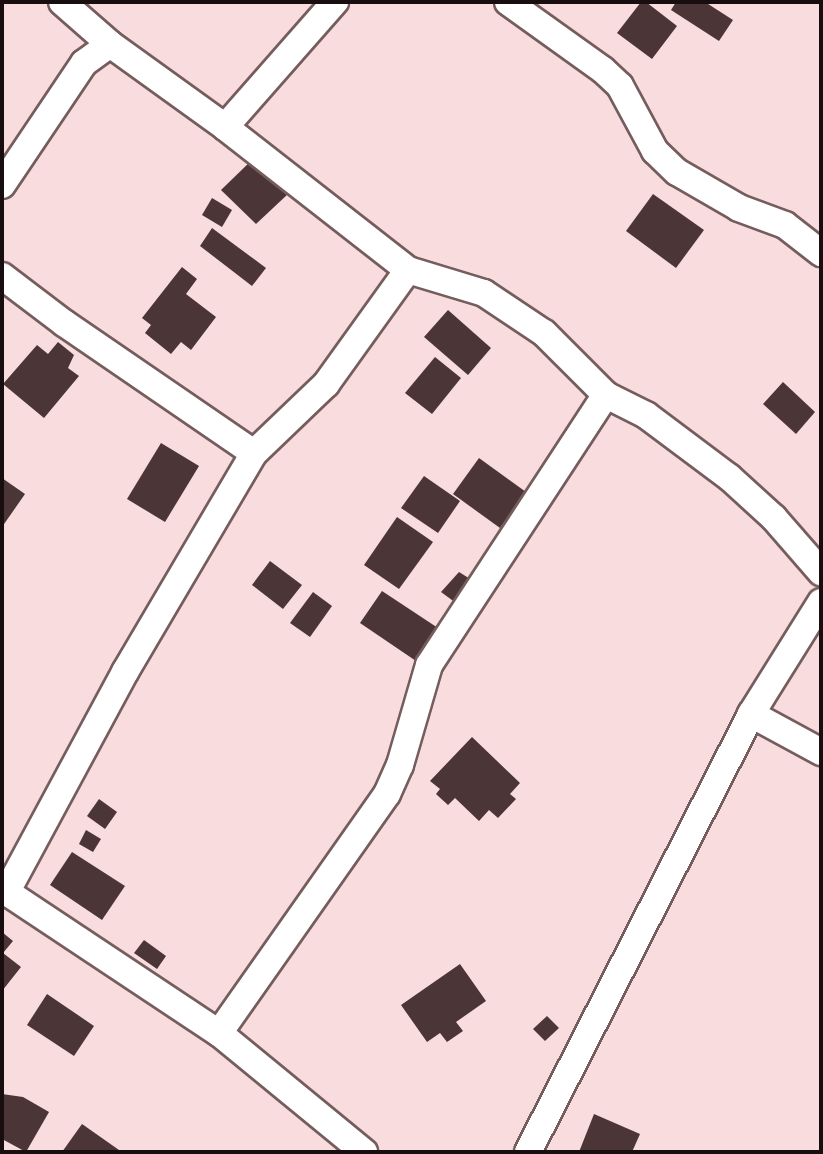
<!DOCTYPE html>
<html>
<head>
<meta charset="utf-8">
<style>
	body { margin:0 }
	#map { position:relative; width:823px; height:1154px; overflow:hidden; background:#f9dcdd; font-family:Jost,sans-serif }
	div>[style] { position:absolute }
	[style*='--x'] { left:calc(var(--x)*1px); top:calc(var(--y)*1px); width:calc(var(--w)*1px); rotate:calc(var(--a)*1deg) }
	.building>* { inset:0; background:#4b3536 }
	.roads { filter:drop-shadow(2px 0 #755d5e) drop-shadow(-2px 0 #755d5e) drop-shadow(0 2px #755d5e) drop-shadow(0 -2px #755d5e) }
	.street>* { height:26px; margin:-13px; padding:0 13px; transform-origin:13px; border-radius:13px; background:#fff }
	span { translate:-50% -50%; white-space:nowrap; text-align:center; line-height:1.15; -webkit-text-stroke:7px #fff; paint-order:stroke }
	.frame { position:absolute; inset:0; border:4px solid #180e0f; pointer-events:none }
</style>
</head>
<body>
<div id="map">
	<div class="building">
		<i style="clip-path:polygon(641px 2px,646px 2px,677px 26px,652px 59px,617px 33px)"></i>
		<i style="clip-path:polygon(676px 2px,705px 2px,733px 20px,719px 41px,671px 10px)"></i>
		<i style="clip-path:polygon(253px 159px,288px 194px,256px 224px,221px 190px)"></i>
		<i style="clip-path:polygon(653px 194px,704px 230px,676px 268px,626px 231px)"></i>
		<i style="clip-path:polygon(212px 198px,232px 210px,222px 227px,202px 215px)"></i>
		<i style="clip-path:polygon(212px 228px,266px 268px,252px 286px,200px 246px)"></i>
		<i style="clip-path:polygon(182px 267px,197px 279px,186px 294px,216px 317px,191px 350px,181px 342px,171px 354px,145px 333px,151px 325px,142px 318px)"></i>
		<i style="clip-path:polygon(448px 310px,491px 348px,468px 375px,424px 337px)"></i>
		<i style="clip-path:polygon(58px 342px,74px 355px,68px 368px,79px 376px,44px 418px,3px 384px,37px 345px,48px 354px)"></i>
		<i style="clip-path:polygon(435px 357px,461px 378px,432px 414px,405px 393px)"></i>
		<i style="clip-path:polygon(783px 382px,815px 412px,796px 434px,763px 404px)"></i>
		<i style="clip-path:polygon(161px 443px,199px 466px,165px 522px,127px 499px)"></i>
		<i style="clip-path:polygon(479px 458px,526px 492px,500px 528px,453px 494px)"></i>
		<i style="clip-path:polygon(424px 476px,460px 501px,438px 533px,401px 508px)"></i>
		<i style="clip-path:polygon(2px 478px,25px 494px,2px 527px)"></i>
		<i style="clip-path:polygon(397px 517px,433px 542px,399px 589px,364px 565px)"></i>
		<i style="clip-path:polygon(270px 561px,302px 585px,283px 609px,252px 585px)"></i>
		<i style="clip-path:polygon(459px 572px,475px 582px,456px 603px,441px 592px)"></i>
		<i style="clip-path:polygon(382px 591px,438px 628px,416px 661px,360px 623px)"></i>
		<i style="clip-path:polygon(313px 592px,332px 606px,310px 637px,290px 623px)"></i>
		<i style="clip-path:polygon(472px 737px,520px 783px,510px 794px,516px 799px,498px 818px,489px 810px,479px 821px,455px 798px,448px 805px,436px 794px,440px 789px,430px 781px)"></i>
		<i style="clip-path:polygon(99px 799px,117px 812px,105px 829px,87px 816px)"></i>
		<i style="clip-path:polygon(86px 830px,101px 839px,93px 852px,79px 844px)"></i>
		<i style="clip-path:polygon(72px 852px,125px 886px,102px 920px,50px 885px)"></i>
		<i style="clip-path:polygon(2px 932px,13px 941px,3px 953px,21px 967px,2px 991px)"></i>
		<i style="clip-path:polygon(144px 940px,166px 956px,157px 969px,134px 953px)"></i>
		<i style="clip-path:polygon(460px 964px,486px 1001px,456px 1022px,463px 1031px,447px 1042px,440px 1033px,427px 1042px,401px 1005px)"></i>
		<i style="clip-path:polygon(47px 994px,94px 1026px,74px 1056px,27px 1025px)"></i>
		<i style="clip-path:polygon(547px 1016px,559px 1028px,545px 1041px,533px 1029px)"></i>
		<i style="clip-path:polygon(2px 1094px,23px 1097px,49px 1112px,26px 1152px,2px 1139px)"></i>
		<i style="clip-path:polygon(594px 1114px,640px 1134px,632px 1152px,579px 1152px)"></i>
		<i style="clip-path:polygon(82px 1124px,119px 1150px,117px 1152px,62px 1152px)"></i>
	</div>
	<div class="roads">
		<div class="street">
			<i style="--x:62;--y:2;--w:64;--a:41.2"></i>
			<i style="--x:110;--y:44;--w:142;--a:35.8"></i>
			<i style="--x:225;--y:127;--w:232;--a:38"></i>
			<i style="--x:408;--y:270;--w:79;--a:16.8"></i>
			<i style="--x:484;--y:293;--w:72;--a:33.7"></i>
			<i style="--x:544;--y:333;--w:88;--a:45"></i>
			<i style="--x:508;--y:2;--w:117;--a:35.6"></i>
			<i style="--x:603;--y:70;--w:23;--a:43"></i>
			<i style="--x:620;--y:86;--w:74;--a:61.7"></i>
			<i style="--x:655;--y:151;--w:30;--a:44"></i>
			<i style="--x:677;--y:172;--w:72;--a:30.1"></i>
			<i style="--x:739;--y:208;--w:49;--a:20.3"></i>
			<i style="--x:785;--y:225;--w:46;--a:37.9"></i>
			<i style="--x:225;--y:127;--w:167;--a:-48.7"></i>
			<i style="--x:2;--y:185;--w:147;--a:-56.1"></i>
			<i style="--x:84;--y:63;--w:32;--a:-36"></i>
			<i style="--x:2;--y:276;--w:78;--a:37.2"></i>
			<i style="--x:64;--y:323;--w:230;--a:34.4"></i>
			<i style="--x:254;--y:453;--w:254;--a:120.5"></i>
			<i style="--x:125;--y:672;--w:251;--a:118.3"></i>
			<i style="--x:254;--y:453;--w:100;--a:-43.8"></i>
			<i style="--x:326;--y:384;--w:140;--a:-54.3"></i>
			<i style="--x:751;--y:714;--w:80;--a:28.5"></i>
			<i style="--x:2;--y:889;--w:260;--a:33.6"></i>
			<i style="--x:219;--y:1033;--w:188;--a:39.4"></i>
			<i style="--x:219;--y:1033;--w:292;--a:-54.9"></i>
			<i style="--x:387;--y:794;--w:32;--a:-66"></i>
			<i style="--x:400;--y:765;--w:104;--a:-73.8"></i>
			<i style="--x:429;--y:665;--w:323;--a:-56.8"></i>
			<i style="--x:606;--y:395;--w:45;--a:26.6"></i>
			<i style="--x:646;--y:415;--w:104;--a:36.8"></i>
			<i style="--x:729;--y:477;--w:61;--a:42.3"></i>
			<i style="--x:774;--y:518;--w:72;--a:49"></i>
			<i style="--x:528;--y:1152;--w:492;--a:-63"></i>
			<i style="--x:751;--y:714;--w:132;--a:-58"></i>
		</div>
	</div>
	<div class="frame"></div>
</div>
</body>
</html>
